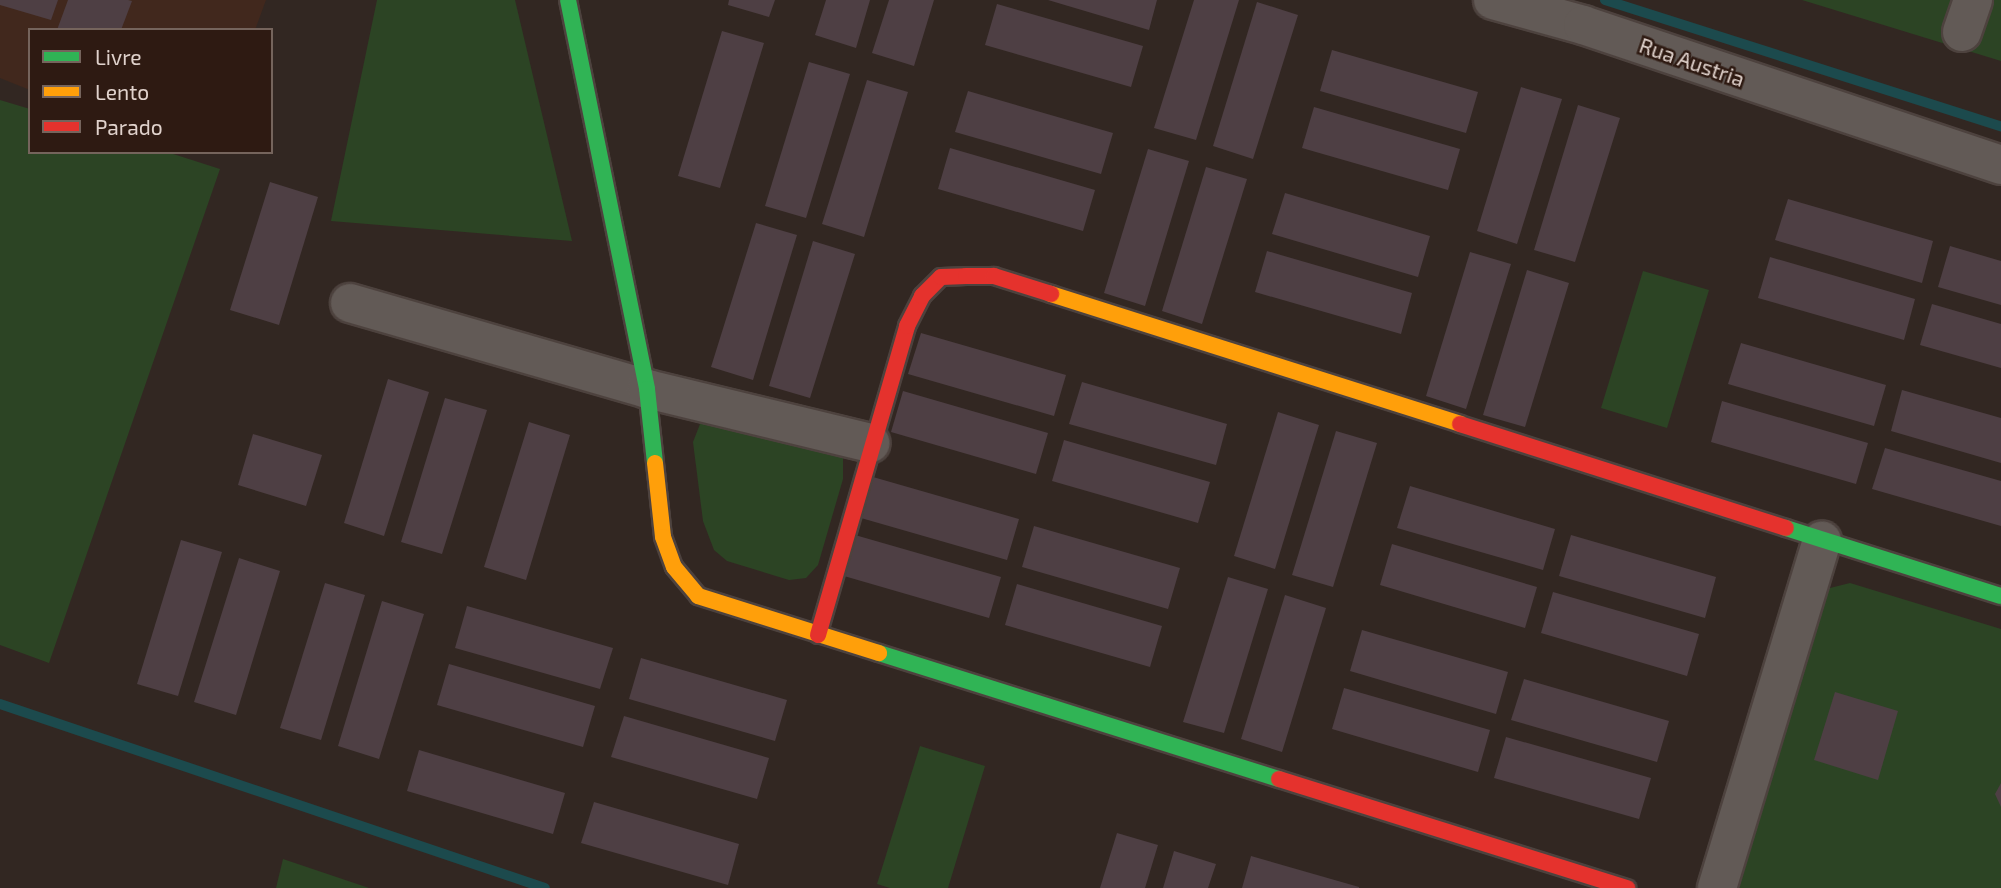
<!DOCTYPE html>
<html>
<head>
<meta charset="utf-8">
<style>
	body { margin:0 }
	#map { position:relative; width:2001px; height:888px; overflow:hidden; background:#322722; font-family:"Exo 2",sans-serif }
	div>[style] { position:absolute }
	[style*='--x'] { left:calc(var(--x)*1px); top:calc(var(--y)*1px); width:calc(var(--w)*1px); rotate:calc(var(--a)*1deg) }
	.built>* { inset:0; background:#41281d }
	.green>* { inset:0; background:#2c4424 }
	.stream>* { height:10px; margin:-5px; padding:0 5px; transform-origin:5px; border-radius:5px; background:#1c4a4d }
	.building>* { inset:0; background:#4e3f44 }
	.roads { filter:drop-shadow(2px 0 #4d423e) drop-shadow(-2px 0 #4d423e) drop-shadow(0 2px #4d423e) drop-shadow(0 -2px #4d423e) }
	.street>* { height:38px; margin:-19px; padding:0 19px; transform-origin:19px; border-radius:19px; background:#625a56 }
	.fast>* { height:16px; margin:-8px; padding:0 8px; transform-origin:8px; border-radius:8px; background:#30b455 }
	.slow>* { height:16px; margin:-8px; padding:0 8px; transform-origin:8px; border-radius:8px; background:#ff9f0a }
	.jam>* { height:16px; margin:-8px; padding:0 8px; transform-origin:8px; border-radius:8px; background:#e5322d }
	span { translate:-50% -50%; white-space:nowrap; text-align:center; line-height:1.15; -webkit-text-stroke:5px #2e1a12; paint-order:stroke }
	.street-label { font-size:21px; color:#e0d2cc }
	.legend { position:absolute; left:28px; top:28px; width:245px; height:126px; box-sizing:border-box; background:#2e1a12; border:2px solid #75645c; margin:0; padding:9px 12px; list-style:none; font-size:21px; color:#e0d2cc }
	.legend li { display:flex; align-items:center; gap:14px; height:35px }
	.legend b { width:35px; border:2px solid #75645c }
</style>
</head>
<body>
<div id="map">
	<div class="built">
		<i style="clip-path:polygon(0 0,266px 0,255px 30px,30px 30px,30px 90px,0 78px)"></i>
	</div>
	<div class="green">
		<i style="clip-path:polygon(377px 0,515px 0,572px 241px,331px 221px)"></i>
		<i style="clip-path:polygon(1802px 0,2001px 0,2001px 61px)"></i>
		<i style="clip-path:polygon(0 100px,30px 109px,30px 152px,167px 152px,220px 169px,49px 663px,0 645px)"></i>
		<i style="clip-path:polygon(1643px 271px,1709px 290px,1667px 428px,1601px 408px)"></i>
		<i style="clip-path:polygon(702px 419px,837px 448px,843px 458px,843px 479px,818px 565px,806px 578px,789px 580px,727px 561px,714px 550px,703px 521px,693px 442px)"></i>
		<i style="clip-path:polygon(1850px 583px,2001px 629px,2001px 888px,1739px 888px,1826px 589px)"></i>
		<i style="clip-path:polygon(920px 746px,985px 766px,948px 888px,890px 888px,877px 884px)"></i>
		<i style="clip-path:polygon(283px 859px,369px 888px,276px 888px)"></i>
	</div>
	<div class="stream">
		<i style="--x:1605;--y:0;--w:416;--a:17.7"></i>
		<i style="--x:0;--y:704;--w:575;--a:18.66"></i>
	</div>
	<div class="building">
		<i style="clip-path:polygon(0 0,58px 0,51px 20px,0 5px)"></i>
		<i style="clip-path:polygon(68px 0,128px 0,132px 1px,121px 30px,57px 30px)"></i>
		<i style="clip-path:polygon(729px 0,775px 0,769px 17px,728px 5px)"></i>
		<i style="clip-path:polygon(826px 0,870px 0,856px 48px,815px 35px)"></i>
		<i style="clip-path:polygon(889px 0,934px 0,914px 66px,872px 53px)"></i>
		<i style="clip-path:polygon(1048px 0,1157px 0,1149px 30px)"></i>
		<i style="clip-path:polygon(1194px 0,1239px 0,1196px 140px,1154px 128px)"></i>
		<i style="clip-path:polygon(1257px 2px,1298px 15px,1253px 159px,1213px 146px)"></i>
		<i style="clip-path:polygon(997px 4px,1143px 46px,1131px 87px,985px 45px)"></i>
		<i style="clip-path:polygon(722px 31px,764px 43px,720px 188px,678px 176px)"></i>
		<i style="clip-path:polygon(1332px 50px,1478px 92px,1466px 133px,1320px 91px)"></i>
		<i style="clip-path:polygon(809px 62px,850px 74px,806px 218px,765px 206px)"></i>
		<i style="clip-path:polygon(867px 80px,908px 92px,864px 237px,822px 224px)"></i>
		<i style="clip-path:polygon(1521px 87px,1562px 99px,1517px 244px,1477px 231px)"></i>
		<i style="clip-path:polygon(968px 91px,1113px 133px,1101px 174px,955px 132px)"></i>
		<i style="clip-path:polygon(1578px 105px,1620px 118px,1575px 262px,1534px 250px)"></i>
		<i style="clip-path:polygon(1314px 107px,1460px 149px,1448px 190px,1302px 148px)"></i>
		<i style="clip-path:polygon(950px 148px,1095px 190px,1083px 231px,938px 189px)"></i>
		<i style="clip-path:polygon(1148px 149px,1189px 161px,1145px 306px,1104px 293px)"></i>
		<i style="clip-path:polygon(1206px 167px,1247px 179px,1202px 324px,1162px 311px)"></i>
		<i style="clip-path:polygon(270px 182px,318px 197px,279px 325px,230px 310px)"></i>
		<i style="clip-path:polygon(1285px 193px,1430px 236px,1418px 277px,1272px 234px)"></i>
		<i style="clip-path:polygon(1788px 199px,1933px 241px,1922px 283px,1775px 240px)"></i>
		<i style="clip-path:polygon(756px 223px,797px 235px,753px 380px,711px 367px)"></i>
		<i style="clip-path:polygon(813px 241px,855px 254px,810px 398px,769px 386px)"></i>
		<i style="clip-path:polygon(1950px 246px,2001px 261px,2001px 305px,1938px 287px)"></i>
		<i style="clip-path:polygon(1267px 251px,1412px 293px,1401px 334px,1255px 292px)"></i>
		<i style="clip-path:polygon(1470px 252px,1511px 264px,1466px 409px,1426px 396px)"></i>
		<i style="clip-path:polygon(1770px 257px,1915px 299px,1904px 340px,1758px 298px)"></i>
		<i style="clip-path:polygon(1527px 270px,1569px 283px,1525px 427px,1483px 415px)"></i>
		<i style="clip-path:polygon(1932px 304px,2001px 324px,2001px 368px,1920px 345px)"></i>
		<i style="clip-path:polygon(921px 333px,1066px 375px,1054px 416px,908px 374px)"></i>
		<i style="clip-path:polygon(1741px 343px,1886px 385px,1874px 426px,1728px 384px)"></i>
		<i style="clip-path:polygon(388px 379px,429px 392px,384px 536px,344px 523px)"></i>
		<i style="clip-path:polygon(1082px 382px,1227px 424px,1216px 465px,1069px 424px)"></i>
		<i style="clip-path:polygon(1902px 390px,2001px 418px,2001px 463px,1891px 431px)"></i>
		<i style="clip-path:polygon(903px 391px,1048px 433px,1036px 474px,891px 432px)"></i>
		<i style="clip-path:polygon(445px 398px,487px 410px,442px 554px,401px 542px)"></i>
		<i style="clip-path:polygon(1722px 401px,1868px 443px,1856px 484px,1711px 442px)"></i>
		<i style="clip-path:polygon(1278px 412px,1319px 425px,1275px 569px,1234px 556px)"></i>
		<i style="clip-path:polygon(529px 422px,570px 435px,526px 580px,484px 567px)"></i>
		<i style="clip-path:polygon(1336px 431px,1377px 443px,1333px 587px,1292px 575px)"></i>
		<i style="clip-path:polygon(253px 434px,322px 455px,306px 506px,238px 485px)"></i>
		<i style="clip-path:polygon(1064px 440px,1210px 482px,1198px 523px,1052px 481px)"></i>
		<i style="clip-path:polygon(1885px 448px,2001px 481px,2001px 526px,1872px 489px)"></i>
		<i style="clip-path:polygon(873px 477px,1019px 519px,1007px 560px,861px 518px)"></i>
		<i style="clip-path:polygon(1410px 486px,1555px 529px,1543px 570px,1397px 528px)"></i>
		<i style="clip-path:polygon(1034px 526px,1180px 568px,1168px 609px,1022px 567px)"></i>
		<i style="clip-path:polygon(855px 535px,1001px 577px,989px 618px,844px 576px)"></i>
		<i style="clip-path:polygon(1571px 535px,1716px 577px,1705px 618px,1559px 576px)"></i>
		<i style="clip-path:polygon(181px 540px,222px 552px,178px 696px,137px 684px)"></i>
		<i style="clip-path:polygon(1392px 544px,1537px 587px,1525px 628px,1380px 585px)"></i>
		<i style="clip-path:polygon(239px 558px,280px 571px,236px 715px,194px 702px)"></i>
		<i style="clip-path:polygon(1228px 577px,1268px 589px,1224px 733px,1183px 722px)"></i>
		<i style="clip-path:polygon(325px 583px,365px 595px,321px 740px,280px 728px)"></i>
		<i style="clip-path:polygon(1017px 584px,1162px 626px,1150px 667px,1005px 625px)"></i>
		<i style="clip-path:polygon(1553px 592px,1699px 634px,1687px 676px,1541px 633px)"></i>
		<i style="clip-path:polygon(1285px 595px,1326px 608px,1282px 752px,1241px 739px)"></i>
		<i style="clip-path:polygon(382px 601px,424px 614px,379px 759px,338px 746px)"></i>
		<i style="clip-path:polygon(467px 606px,613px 648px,600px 689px,455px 648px)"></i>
		<i style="clip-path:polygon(1362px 630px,1508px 672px,1496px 714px,1350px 671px)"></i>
		<i style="clip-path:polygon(641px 658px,787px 700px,775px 741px,629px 699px)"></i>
		<i style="clip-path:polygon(449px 664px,595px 706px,583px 747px,437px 705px)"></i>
		<i style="clip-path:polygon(1524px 679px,1669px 721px,1657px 762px,1511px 720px)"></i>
		<i style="clip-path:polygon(1344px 688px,1490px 730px,1478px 772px,1332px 729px)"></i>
		<i style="clip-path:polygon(1835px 692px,1898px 711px,1878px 780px,1814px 760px)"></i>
		<i style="clip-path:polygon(624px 716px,769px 758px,757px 799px,611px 757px)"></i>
		<i style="clip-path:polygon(1506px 737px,1651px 778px,1639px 819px,1494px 778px)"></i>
		<i style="clip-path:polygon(419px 750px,565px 793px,553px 834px,407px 791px)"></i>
		<i style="clip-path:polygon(2001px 783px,2001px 807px,1995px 794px)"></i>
		<i style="clip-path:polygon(594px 802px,739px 844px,728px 885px,581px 843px)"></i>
		<i style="clip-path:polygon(1117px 833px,1158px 845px,1145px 888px,1100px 888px)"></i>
		<i style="clip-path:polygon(1174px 851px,1216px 864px,1208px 888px,1163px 888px)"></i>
		<i style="clip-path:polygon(1251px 856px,1359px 887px,1359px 888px,1242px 888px)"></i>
	</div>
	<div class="roads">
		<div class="street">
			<i style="--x:1493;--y:0;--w:93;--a:15.5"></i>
			<i style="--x:1583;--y:25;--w:441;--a:18.5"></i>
			<i style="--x:1962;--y:32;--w:34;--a:-71"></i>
			<i style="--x:350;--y:303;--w:309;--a:16.1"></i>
			<i style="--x:647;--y:389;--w:230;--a:13.6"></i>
			<i style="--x:1717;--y:888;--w:363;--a:-73.2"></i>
		</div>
		<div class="fast">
			<i style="--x:568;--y:0;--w:397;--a:78.5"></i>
			<i style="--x:647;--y:389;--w:74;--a:83.8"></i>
			<i style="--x:1786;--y:528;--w:225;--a:17.6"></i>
			<i style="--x:879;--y:653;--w:419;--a:17.5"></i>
		</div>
		<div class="slow">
			<i style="--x:1051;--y:294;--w:429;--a:17.6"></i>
			<i style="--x:655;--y:463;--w:74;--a:83.8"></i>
			<i style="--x:663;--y:537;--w:32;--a:70"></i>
			<i style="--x:674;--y:567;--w:38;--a:50"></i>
			<i style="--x:698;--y:596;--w:190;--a:17.5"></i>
		</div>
		<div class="jam">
			<i style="--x:1460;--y:424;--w:342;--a:17.7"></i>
			<i style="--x:818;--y:635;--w:322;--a:-73.9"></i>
			<i style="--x:907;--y:326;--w:34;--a:-63"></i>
			<i style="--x:922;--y:296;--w:27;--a:-45"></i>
			<i style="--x:941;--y:277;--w:25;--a:-2"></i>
			<i style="--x:966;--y:276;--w:28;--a:0"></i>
			<i style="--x:994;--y:276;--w:60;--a:17.5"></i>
			<i style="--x:1279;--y:779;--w:365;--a:17.4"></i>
		</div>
	</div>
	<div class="street-label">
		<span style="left:1692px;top:62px;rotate:19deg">Rua Austria</span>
	</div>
	<ul class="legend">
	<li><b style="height:9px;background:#30b455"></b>Livre</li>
	<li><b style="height:9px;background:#ff9f0a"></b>Lento</li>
	<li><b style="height:9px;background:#e5322d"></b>Parado</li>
	</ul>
</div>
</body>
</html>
